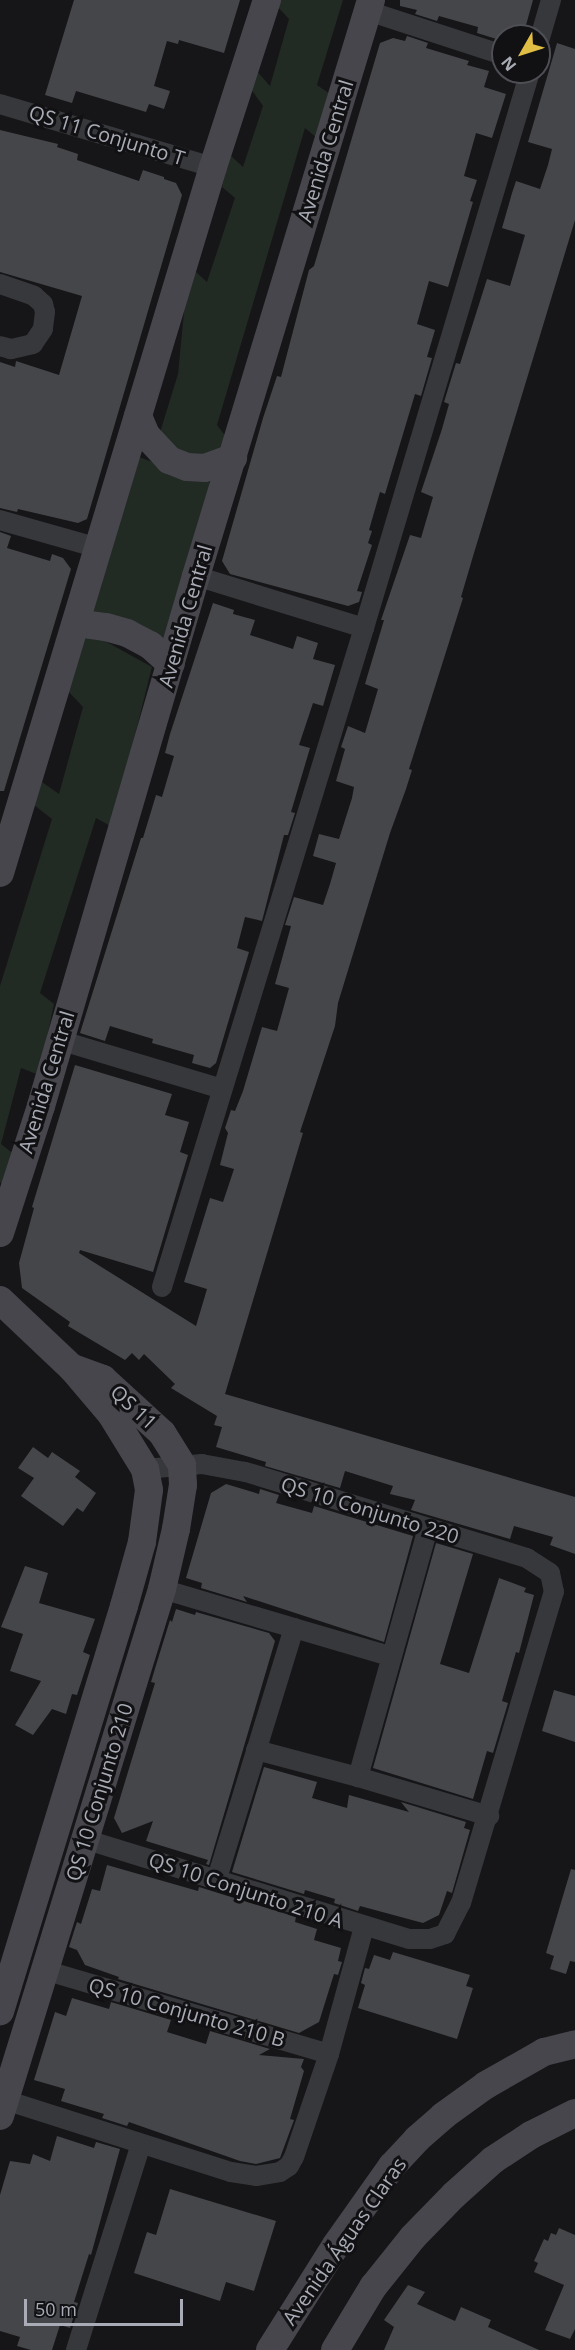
<!DOCTYPE html>
<html>
<head>
<meta charset="utf-8">
<style>
	body { margin:0 }
	#map { position:relative; width:575px; height:2350px; overflow:hidden; background:#161618; font-family:"Open Sans",sans-serif }
	div>[style] { position:absolute }
	[style*='--x'] { left:calc(var(--x)*1px); top:calc(var(--y)*1px); width:calc(var(--w)*1px); rotate:calc(var(--a)*1deg) }
	.green>* { inset:0; background:#222a24 }
	.building>* { inset:0; background:#45464a }
	.street>* { height:20px; margin:-10px; padding:0 10px; transform-origin:10px; border-radius:10px; background:#37383c }
	.secondary>* { height:28px; margin:-14px; padding:0 14px; transform-origin:14px; border-radius:14px; background:#46464c }
	span { translate:-50% -50%; white-space:nowrap; text-align:center; line-height:1.15; -webkit-text-stroke:6px #111113; paint-order:stroke }
	.street-label { font-size:20px; color:#a9acb6 }
	.north { position:absolute; left:491px; top:24px; width:60px; height:60px; box-sizing:border-box; background:#111113; border:2px solid #4e4f54; border-radius:50%; rotate:231deg; font-size:16px; font-weight:700; line-height:24px; text-align:center; color:#a9acb6 }
	.north::after { content:''; display:block; margin:auto; width:21px; height:27px; background:#e0be45; clip-path:polygon(50% 0,100% 100%,50% 72%,0 100%) }
	.scale { position:absolute; left:24px; top:2299px; width:159px; height:27px; box-sizing:border-box; border:3px solid #a9acb6; border-top:0; padding-left:8px; font-size:18px; line-height:21px; white-space:nowrap; color:#a9acb6; -webkit-text-stroke:4px #111113; paint-order:stroke }
</style>
</head>
<body>
<div id="map">
	<div class="green">
		<i style="clip-path:polygon(276px 0,343px 0,317px 85px,333px 96px,317px 138px,305px 128px,217px 425px,227px 438px,218px 455px,183px 459px,158px 439px,178px 374px,185px 302px,195px 271px,207px 282px,235px 198px,222px 187px,230px 155px,243px 167px,263px 106px,251px 89px,255px 69px,270px 86px,289px 19px,275px 4px)"></i>
		<i style="clip-path:polygon(139px 457px,214px 484px,163px 639px,89px 612px)"></i>
		<i style="clip-path:polygon(85px 630px,152px 667px,112px 827px,96px 818px,40px 993px,54px 1004px,39px 1075px,21px 1068px,1px 1144px,15px 1155px,4px 1186px,0 1182px,0 986px,52px 819px,34px 805px,42px 782px,59px 794px,83px 707px,67px 690px)"></i>
	</div>
	<div class="building">
		<i style="clip-path:polygon(74px 0,240px 0,224px 53px,179px 40px,178px 44px,167px 41px,154px 86px,170px 91px,164px 109px,149px 104px,146px 112px,76px 91px,72px 103px,45px 95px)"></i>
		<i style="clip-path:polygon(400px 0,533px 0,523px 36px,503px 36px,503px 41px,477px 33px,478px 27px,439px 16px,437px 21px,415px 14px,417px 10px,400px 6px)"></i>
		<i style="clip-path:polygon(407px 36px,428px 43px,426px 48px,469px 61px,467px 65px,489px 71px,484px 87px,506px 94px,492px 138px,476px 133px,464px 176px,477px 180px,470px 201px,473px 202px,448px 287px,429px 281px,417px 324px,435px 330px,427px 357px,432px 358px,421px 396px,415px 394px,385px 494px,380px 492px,369px 530px,372px 531px,368px 543px,372px 545px,357px 591px,362px 592px,359px 602px,348px 606px,230px 574px,222px 561px,263px 418px,277px 376px,281px 377px,309px 270px,314px 266px,380px 43px,393px 38px,405px 41px)"></i>
		<i style="clip-path:polygon(557px 43px,575px 49px,575px 220px,474px 553px,461px 597px,463px 598px,409px 769px,412px 770px,406px 789px,390px 833px,338px 1003px,335px 1026px,300px 1132px,303px 1133px,225px 1394px,575px 1497px,575px 1554px,550px 1545px,553px 1537px,514px 1526px,510px 1539px,411px 1510px,415px 1500px,390px 1494px,393px 1486px,345px 1471px,340px 1488px,265px 1466px,266px 1462px,216px 1447px,222px 1427px,214px 1425px,217px 1416px,171px 1388px,175px 1384px,144px 1354px,139px 1360px,132px 1353px,125px 1360px,68px 1326px,70px 1322px,22px 1288px,19px 1263px,34px 1208px,32px 1207px,75px 1065px,172px 1094px,165px 1115px,189px 1122px,180px 1152px,188px 1155px,153px 1272px,80px 1250px,79px 1253px,196px 1326px,207px 1289px,184px 1282px,210px 1198px,223px 1202px,234px 1169px,220px 1165px,228px 1133px,225px 1128px,231px 1110px,235px 1111px,243px 1091px,262px 1027px,277px 1031px,289px 988px,275px 984px,291px 926px,285px 925px,294px 897px,323px 905px,330px 884px,336px 863px,313px 856px,319px 834px,339px 839px,352px 798px,354px 787px,336px 781px,345px 749px,341px 747px,348px 726px,365px 733px,378px 689px,365px 684px,384px 620px,381px 620px,410px 535px,421px 538px,433px 497px,421px 492px,442px 429px,449px 404px,444px 402px,456px 363px,460px 364px,487px 279px,510px 286px,525px 235px,502px 228px,512px 193px,516px 181px,540px 189px,548px 165px,552px 149px,528px 142px)"></i>
		<i style="clip-path:polygon(0 130px,58px 144px,57px 147px,78px 154px,77px 160px,139px 181px,143px 170px,164px 177px,164px 179px,176px 183px,182px 195px,87px 519px,78px 523px,18px 509px,17px 512px,0 508px,0 362px,15px 367px,16px 361px,59px 375px,82px 296px,0 272px)"></i>
		<i style="clip-path:polygon(0 532px,11px 536px,7px 548px,50px 561px,52px 554px,63px 558px,71px 569px,4px 791px,0 791px)"></i>
		<i style="clip-path:polygon(213px 603px,234px 610px,233px 614px,255px 620px,250px 635px,293px 649px,297px 636px,318px 643px,313px 659px,335px 665px,323px 706px,313px 703px,299px 745px,310px 748px,291px 812px,295px 813px,288px 835px,284px 835px,262px 921px,245px 917px,237px 948px,249px 952px,216px 1063px,210px 1068px,192px 1063px,194px 1055px,152px 1043px,153px 1039px,110px 1026px,105px 1041px,80px 1033px,141px 838px,143px 838px,156px 795px,162px 797px,174px 756px,165px 753px,170px 734px)"></i>
		<i style="clip-path:polygon(33px 1447px,48px 1458px,52px 1452px,80px 1471px,75px 1477px,96px 1493px,83px 1512px,77px 1508px,63px 1526px,21px 1496px,34px 1478px,18px 1468px)"></i>
		<i style="clip-path:polygon(226px 1484px,259px 1494px,260px 1489px,279px 1495px,276px 1503px,312px 1513px,314px 1506px,413px 1536px,384px 1642px,243px 1596px,247px 1602px,201px 1588px,202px 1583px,186px 1578px,211px 1493px)"></i>
		<i style="clip-path:polygon(436px 1543px,473px 1554px,440px 1664px,469px 1673px,499px 1578px,526px 1588px,524px 1592px,534px 1595px,519px 1653px,516px 1652px,502px 1701px,508px 1703px,493px 1753px,487px 1751px,473px 1799px,373px 1768px)"></i>
		<i style="clip-path:polygon(25px 1566px,48px 1573px,39px 1603px,95px 1619px,83px 1652px,90px 1655px,77px 1695px,72px 1694px,66px 1714px,52px 1709px,33px 1735px,15px 1725px,41px 1681px,10px 1671px,23px 1634px,1px 1627px)"></i>
		<i style="clip-path:polygon(176px 1609px,195px 1615px,196px 1612px,269px 1633px,275px 1641px,209px 1865px,206px 1864px,208px 1860px,146px 1841px,153px 1821px,122px 1833px,114px 1818px,155px 1683px,151px 1682px,157px 1662px,170px 1620px,172px 1622px)"></i>
		<i style="clip-path:polygon(554px 1690px,575px 1696px,575px 1742px,542px 1731px)"></i>
		<i style="clip-path:polygon(264px 1767px,317px 1782px,312px 1798px,347px 1808px,349px 1795px,409px 1812px,401px 1802px,466px 1822px,464px 1828px,470px 1830px,452px 1893px,447px 1891px,439px 1915px,423px 1923px,360px 1906px,358px 1911px,334px 1903px,335px 1899px,305px 1890px,304px 1894px,232px 1872px)"></i>
		<i style="clip-path:polygon(107px 1865px,198px 1891px,199px 1887px,296px 1917px,295px 1922px,317px 1929px,314px 1940px,341px 1948px,338px 1961px,342px 1962px,338px 1975px,334px 1974px,319px 2022px,299px 2033px,118px 1979px,119px 1977px,85px 1965px,77px 1950px,69px 1947px,77px 1922px,81px 1924px,92px 1889px,100px 1891px)"></i>
		<i style="clip-path:polygon(571px 1869px,575px 1870px,575px 1962px,570px 1961px,566px 1974px,550px 1969px,554px 1956px,546px 1953px)"></i>
		<i style="clip-path:polygon(393px 1952px,470px 1975px,466px 1986px,473px 1988px,457px 2039px,358px 2008px,365px 1985px,361px 1983px,365px 1968px,369px 1969px,374px 1955px,390px 1960px)"></i>
		<i style="clip-path:polygon(72px 1998px,109px 2009px,111px 2002px,171px 2020px,167px 2032px,206px 2044px,210px 2031px,270px 2049px,259px 2055px,304px 2059px,301px 2067px,304px 2071px,290px 2119px,294px 2120px,280px 2158px,256px 2164px,240px 2161px,129px 2122px,127px 2126px,102px 2118px,104px 2114px,61px 2101px,65px 2089px,34px 2080px,55px 2012px,66px 2016px)"></i>
		<i style="clip-path:polygon(57px 2136px,94px 2148px,96px 2142px,120px 2149px,91px 2255px,89px 2254px,74px 2302px,78px 2303px,70px 2328px,60px 2325px,52px 2350px,31px 2350px,17px 2346px,20px 2337px,0 2331px,0 2195px,10px 2161px,30px 2164px,33px 2154px,50px 2161px)"></i>
		<i style="clip-path:polygon(170px 2189px,276px 2221px,254px 2291px,226px 2282px,220px 2301px,134px 2273px,147px 2232px,156px 2235px)"></i>
		<i style="clip-path:polygon(559px 2228px,575px 2235px,575px 2329px,570px 2339px,545px 2330px,564px 2285px,534px 2272px,538px 2263px,534px 2261px,544px 2239px,548px 2241px,551px 2233px,556px 2235px)"></i>
		<i style="clip-path:polygon(408px 2285px,425px 2292px,417px 2304px,455px 2321px,461px 2307px,491px 2320px,488px 2327px,539px 2350px,384px 2350px,394px 2327px,384px 2320px)"></i>
	</div>
	<div class="street">
		<i style="--x:368;--y:11;--w:142;--a:18.1"></i>
		<i style="--x:539;--y:41;--w:43;--a:-73.7"></i>
		<i style="--x:0;--y:104;--w:222;--a:16.5"></i>
		<i style="--x:0;--y:284;--w:36;--a:19"></i>
		<i style="--x:34;--y:296;--w:12;--a:42"></i>
		<i style="--x:43;--y:304;--w:8;--a:76"></i>
		<i style="--x:45;--y:312;--w:17;--a:97"></i>
		<i style="--x:43;--y:329;--w:18;--a:124"></i>
		<i style="--x:33;--y:344;--w:23;--a:167"></i>
		<i style="--x:11;--y:349;--w:11;--a:-165"></i>
		<i style="--x:0;--y:520;--w:102;--a:15.9"></i>
		<i style="--x:196;--y:576;--w:176;--a:17.2"></i>
		<i style="--x:59;--y:1040;--w:170;--a:16.7"></i>
		<i style="--x:162;--y:1287;--w:689;--a:-72.96"></i>
		<i style="--x:364;--y:628;--w:580;--a:-73.38"></i>
		<i style="--x:428;--y:1528;--w:259;--a:105.7"></i>
		<i style="--x:358;--y:1777;--w:137;--a:16.6"></i>
		<i style="--x:162;--y:1589;--w:138;--a:16.5"></i>
		<i style="--x:294;--y:1628;--w:263;--a:107.1"></i>
		<i style="--x:294;--y:1628;--w:100;--a:16.3"></i>
		<i style="--x:256;--y:1750;--w:106;--a:14.8"></i>
		<i style="--x:84;--y:1839;--w:340;--a:17.1"></i>
		<i style="--x:409;--y:1939;--w:21;--a:0"></i>
		<i style="--x:430;--y:1939;--w:16;--a:-18"></i>
		<i style="--x:445;--y:1934;--w:35;--a:-63"></i>
		<i style="--x:461;--y:1903;--w:325;--a:-73.4"></i>
		<i style="--x:554;--y:1592;--w:19;--a:-102"></i>
		<i style="--x:550;--y:1573;--w:27;--a:-147"></i>
		<i style="--x:527;--y:1558;--w:295;--a:-163"></i>
		<i style="--x:245;--y:1472;--w:44;--a:-169.5"></i>
		<i style="--x:202;--y:1464;--w:57;--a:175"></i>
		<i style="--x:44;--y:1970;--w:297;--a:16.4"></i>
		<i style="--x:5;--y:2100;--w:237;--a:17.7"></i>
		<i style="--x:231;--y:2172;--w:25;--a:9"></i>
		<i style="--x:256;--y:2176;--w:24;--a:-9"></i>
		<i style="--x:280;--y:2172;--w:11;--a:-34"></i>
		<i style="--x:289;--y:2166;--w:10;--a:-61"></i>
		<i style="--x:294;--y:2157;--w:109;--a:-71.2"></i>
		<i style="--x:329;--y:2054;--w:132;--a:-74.6"></i>
		<i style="--x:76;--y:2350;--w:216;--a:-72.5"></i>
	</div>
	<div class="secondary">
		<i style="--x:138;--y:416;--w:21;--a:67"></i>
		<i style="--x:146;--y:435;--w:34;--a:47"></i>
		<i style="--x:169;--y:460;--w:19;--a:21"></i>
		<i style="--x:187;--y:467;--w:18;--a:3"></i>
		<i style="--x:205;--y:468;--w:30;--a:-20"></i>
		<i style="--x:76;--y:623;--w:30;--a:8"></i>
		<i style="--x:106;--y:627;--w:22;--a:16"></i>
		<i style="--x:127;--y:633;--w:26;--a:28"></i>
		<i style="--x:150;--y:645;--w:28;--a:42"></i>
		<i style="--x:0;--y:873;--w:737;--a:-73.21"></i>
		<i style="--x:213;--y:167;--w:176;--a:-72.1"></i>
		<i style="--x:0;--y:1233;--w:133;--a:-72.1"></i>
		<i style="--x:41;--y:1106;--w:552;--a:-73.7"></i>
		<i style="--x:196;--y:576;--w:602;--a:-73.1"></i>
		<i style="--x:0;--y:1300;--w:99;--a:43.4"></i>
		<i style="--x:72;--y:1368;--w:60;--a:49.7"></i>
		<i style="--x:111;--y:1414;--w:65;--a:58.3"></i>
		<i style="--x:145;--y:1469;--w:21;--a:79"></i>
		<i style="--x:149;--y:1490;--w:52;--a:97.7"></i>
		<i style="--x:142;--y:1542;--w:66;--a:105.7"></i>
		<i style="--x:124;--y:1606;--w:424;--a:107"></i>
		<i style="--x:0;--y:2116;--w:551;--a:-72.91"></i>
		<i style="--x:162;--y:1589;--w:62;--a:-76.9"></i>
		<i style="--x:176;--y:1529;--w:45;--a:-81"></i>
		<i style="--x:183;--y:1485;--w:20;--a:-93"></i>
		<i style="--x:182;--y:1465;--w:38;--a:-122"></i>
		<i style="--x:162;--y:1433;--w:80;--a:-137.5"></i>
		<i style="--x:103;--y:1379;--w:33;--a:-160"></i>
		<i style="--x:270;--y:2350;--w:124;--a:-57.8"></i>
		<i style="--x:336;--y:2245;--w:97;--a:-54.7"></i>
		<i style="--x:392;--y:2166;--w:37;--a:-47"></i>
		<i style="--x:417;--y:2139;--w:35;--a:-41"></i>
		<i style="--x:443;--y:2116;--w:53;--a:-35.8"></i>
		<i style="--x:486;--y:2085;--w:67;--a:-29.6"></i>
		<i style="--x:544;--y:2052;--w:32;--a:-14"></i>
		<i style="--x:335;--y:2350;--w:74;--a:-58.9"></i>
		<i style="--x:373;--y:2287;--w:64;--a:-51.3"></i>
		<i style="--x:413;--y:2237;--w:59;--a:-45.7"></i>
		<i style="--x:454;--y:2195;--w:52;--a:-41.9"></i>
		<i style="--x:493;--y:2160;--w:45;--a:-33.3"></i>
		<i style="--x:531;--y:2135;--w:49;--a:-26.6"></i>
	</div>
	<div class="street-label">
		<span style="left:107px;top:135px;rotate:17deg">QS 11 Conjunto T</span>
		<span style="left:325px;top:151px;rotate:-73deg">Avenida Central</span>
		<span style="left:185px;top:616px;rotate:-74deg">Avenida Central</span>
		<span style="left:46px;top:1082px;rotate:-73deg">Avenida Central</span>
		<span style="left:134px;top:1407px;rotate:43deg">QS 11</span>
		<span style="left:370px;top:1510px;rotate:17deg">QS 10 Conjunto 220</span>
		<span style="left:99px;top:1792px;rotate:-73deg">QS 10 Conjunto 210</span>
		<span style="left:246px;top:1890px;rotate:18deg">QS 10 Conjunto 210 A</span>
		<span style="left:187px;top:2012px;rotate:16deg">QS 10 Conjunto 210 B</span>
		<span style="left:344px;top:2241px;rotate:-55deg">Avenida Águas Claras</span>
	</div>
	<div class="north">N</div>
	<div class="scale">50 m</div>
</div>
</body>
</html>
